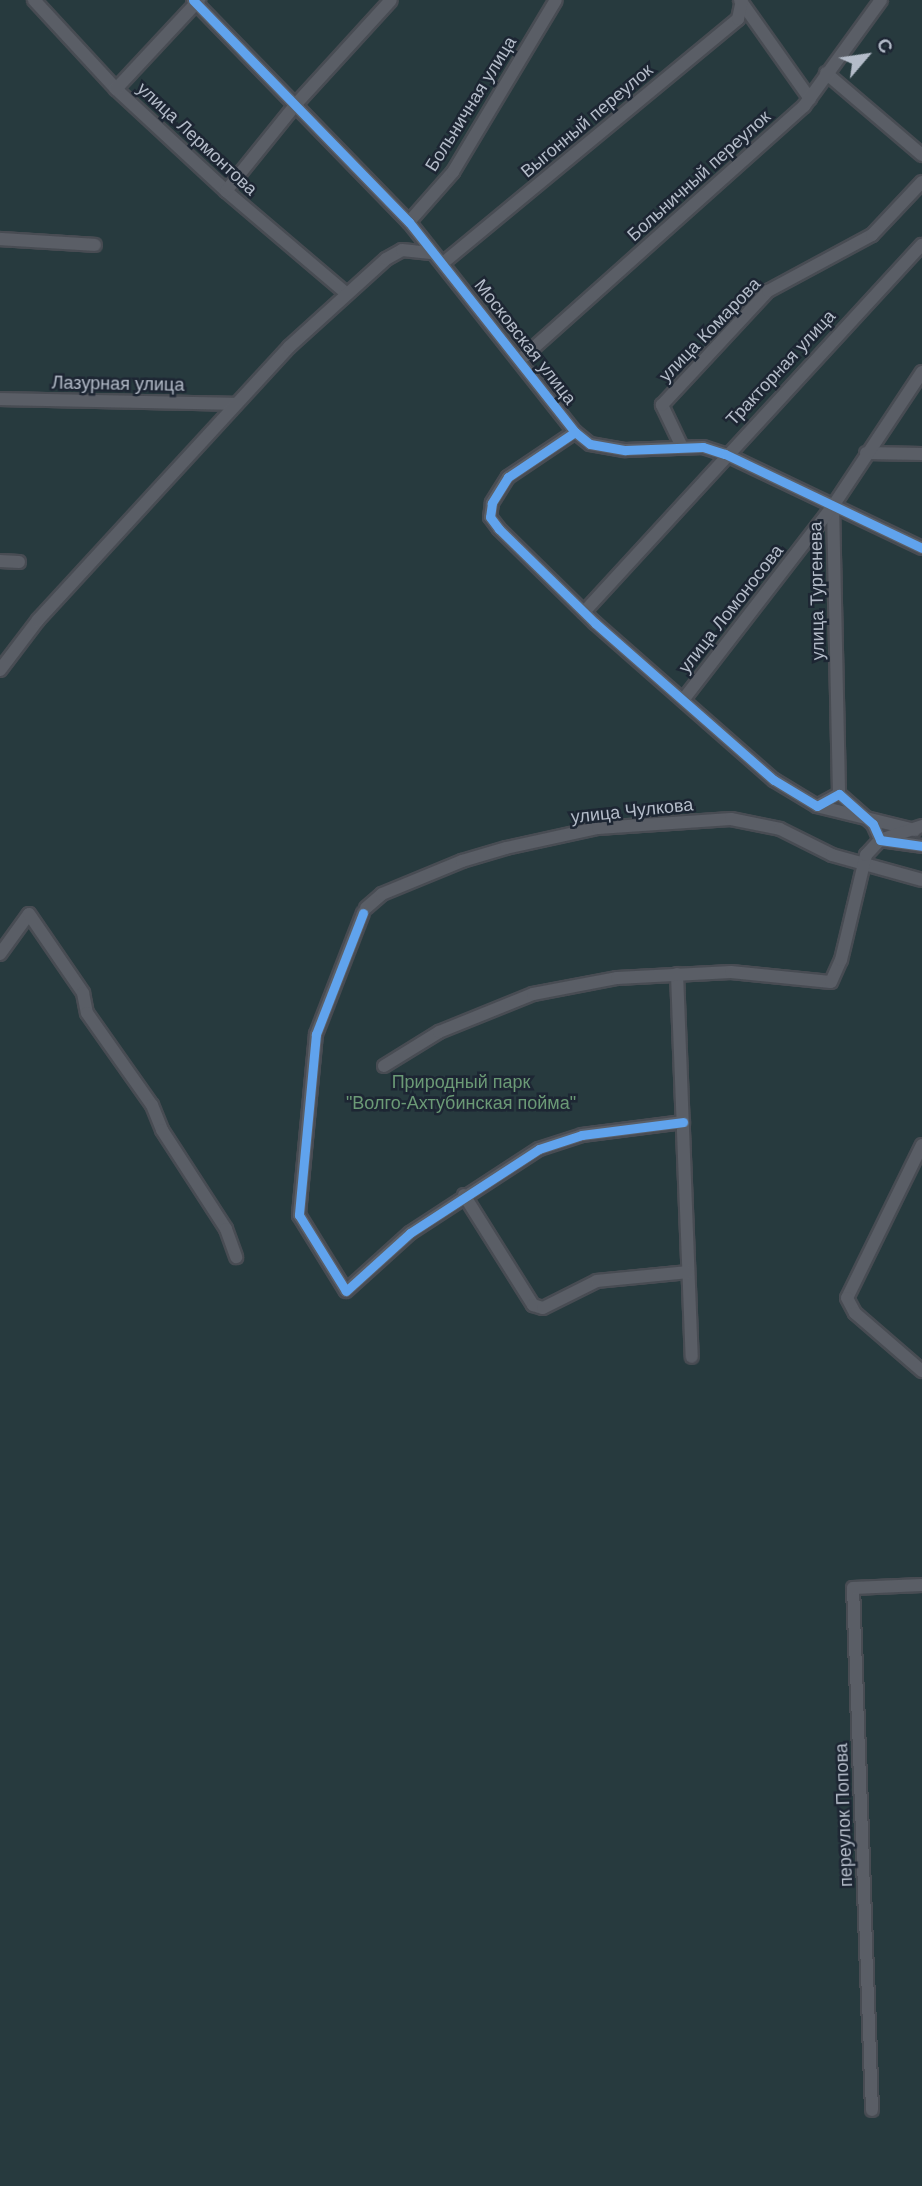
<!DOCTYPE html>
<html>
<head>
<meta charset="utf-8">
<style>
	body { margin:0 }
	#map { position:relative; width:922px; height:2186px; overflow:hidden; background:#2a3038; font-family:Helvetica,sans-serif }
	div>[style] { position:absolute }
	[style*='--x'] { left:calc(var(--x)*1px); top:calc(var(--y)*1px); width:calc(var(--w)*1px); rotate:calc(var(--a)*1deg) }
	.green>* { inset:0; background:#273a3e }
	.roads { filter:drop-shadow(2px 0 #484c53) drop-shadow(-2px 0 #484c53) drop-shadow(0 2px #484c53) drop-shadow(0 -2px #484c53) }
	.minor>* { height:12px; margin:-6px; padding:0 6px; transform-origin:6px; border-radius:6px; background:#5a5e66 }
	.cycleway>* { height:9px; margin:-4.5px; padding:0 4.5px; transform-origin:4.5px; border-radius:4.5px; background:#60a3ed }
	span { translate:-50% -50%; white-space:nowrap; text-align:center; line-height:1.15; -webkit-text-stroke:5px #1d2633; paint-order:stroke }
	.street-label { font-size:18px; color:#b4bcc9 }
	.park-label { font-size:18px; color:#6b9a76 }
	.north { position:absolute; left:831px; top:21px; width:70px; height:70px; -webkit-text-stroke:5px #1d2633; paint-order:stroke; rotate:61deg; font-size:19px; font-weight:700; line-height:28px; text-align:center; color:#b4bcc9 }
	.north::after { content:''; display:block; margin:auto; width:24px; height:32px; background:#b4bcc9; clip-path:polygon(50% 0,100% 100%,50% 72%,0 100%) }
</style>
</head>
<body>
<div id="map">
	<div class="green">
		<i style="clip-path:polygon(0 0,922px 0,922px 2186px,0 2186px)"></i>
	</div>
	<div class="roads">
		<div class="minor">
			<i style="--x:34;--y:0;--w:121;--a:47.3"></i>
			<i style="--x:116;--y:89;--w:150;--a:42.8"></i>
			<i style="--x:226;--y:191;--w:157;--a:40.4"></i>
			<i style="--x:193;--y:0;--w:310;--a:45.8"></i>
			<i style="--x:409;--y:222;--w:268;--a:51.7"></i>
			<i style="--x:575;--y:432;--w:19;--a:39"></i>
			<i style="--x:590;--y:444;--w:36;--a:10"></i>
			<i style="--x:625;--y:450;--w:78;--a:-2.2"></i>
			<i style="--x:703;--y:447;--w:23;--a:18"></i>
			<i style="--x:725;--y:454;--w:218;--a:25.5"></i>
			<i style="--x:740;--y:0;--w:121;--a:54.7"></i>
			<i style="--x:826;--y:73;--w:126;--a:40.5"></i>
			<i style="--x:116;--y:89;--w:122;--a:-47"></i>
			<i style="--x:226;--y:191;--w:113;--a:-51.1"></i>
			<i style="--x:297;--y:103;--w:139;--a:-47.6"></i>
			<i style="--x:409;--y:222;--w:67;--a:-48.7"></i>
			<i style="--x:453;--y:172;--w:200;--a:-59.1"></i>
			<i style="--x:0;--y:239;--w:95;--a:3.6"></i>
			<i style="--x:443;--y:263;--w:383;--a:-39.6"></i>
			<i style="--x:738;--y:19;--w:19;--a:-78"></i>
			<i style="--x:520;--y:360;--w:381;--a:-41.8"></i>
			<i style="--x:804;--y:106;--w:131;--a:-54"></i>
			<i style="--x:0;--y:399;--w:236;--a:1.2"></i>
			<i style="--x:575;--y:432;--w:81;--a:146.1"></i>
			<i style="--x:508;--y:477;--w:31;--a:122"></i>
			<i style="--x:492;--y:503;--w:14;--a:98"></i>
			<i style="--x:490;--y:517;--w:15;--a:53"></i>
			<i style="--x:499;--y:529;--w:134;--a:44.4"></i>
			<i style="--x:595;--y:623;--w:238;--a:41.3"></i>
			<i style="--x:774;--y:780;--w:50;--a:31.2"></i>
			<i style="--x:817;--y:806;--w:25;--a:-29"></i>
			<i style="--x:839;--y:794;--w:45;--a:41.4"></i>
			<i style="--x:873;--y:824;--w:17;--a:66"></i>
			<i style="--x:880;--y:840;--w:42;--a:8.1"></i>
			<i style="--x:682;--y:447;--w:47;--a:-115.5"></i>
			<i style="--x:662;--y:405;--w:156;--a:-47.1"></i>
			<i style="--x:768;--y:291;--w:118;--a:-28.3"></i>
			<i style="--x:872;--y:235;--w:73;--a:-46.7"></i>
			<i style="--x:866;--y:453;--w:56;--a:1"></i>
			<i style="--x:833;--y:506;--w:288;--a:88.8"></i>
			<i style="--x:0;--y:561;--w:19;--a:3"></i>
			<i style="--x:584;--y:612;--w:499;--a:-47.4"></i>
			<i style="--x:0;--y:670;--w:63;--a:-52.8"></i>
			<i style="--x:38;--y:620;--w:371;--a:-47.4"></i>
			<i style="--x:289;--y:347;--w:131;--a:-42.2"></i>
			<i style="--x:386;--y:259;--w:18;--a:-29"></i>
			<i style="--x:402;--y:250;--w:29;--a:6"></i>
			<i style="--x:683;--y:700;--w:245;--a:-52.3"></i>
			<i style="--x:833;--y:506;--w:161;--a:-56.4"></i>
			<i style="--x:817;--y:806;--w:101;--a:13.8"></i>
			<i style="--x:366;--y:908;--w:21;--a:-41"></i>
			<i style="--x:382;--y:894;--w:87;--a:-22.4"></i>
			<i style="--x:462;--y:861;--w:46;--a:-16.5"></i>
			<i style="--x:506;--y:848;--w:94;--a:-12.3"></i>
			<i style="--x:598;--y:828;--w:133;--a:-3.9"></i>
			<i style="--x:731;--y:819;--w:50;--a:11.5"></i>
			<i style="--x:780;--y:829;--w:58;--a:26.6"></i>
			<i style="--x:832;--y:855;--w:93;--a:15.5"></i>
			<i style="--x:363;--y:913;--w:130;--a:111.2"></i>
			<i style="--x:316;--y:1034;--w:182;--a:95.4"></i>
			<i style="--x:299;--y:1215;--w:89;--a:58.3"></i>
			<i style="--x:346;--y:1291;--w:86;--a:-42.2"></i>
			<i style="--x:410;--y:1233;--w:154;--a:-33.1"></i>
			<i style="--x:539;--y:1149;--w:45;--a:-18"></i>
			<i style="--x:582;--y:1135;--w:102;--a:-7.3"></i>
			<i style="--x:0;--y:954;--w:49;--a:-54.1"></i>
			<i style="--x:29;--y:914;--w:96;--a:55.6"></i>
			<i style="--x:83;--y:993;--w:20;--a:79"></i>
			<i style="--x:87;--y:1013;--w:113;--a:54.8"></i>
			<i style="--x:152;--y:1105;--w:27;--a:68"></i>
			<i style="--x:162;--y:1130;--w:118;--a:57.1"></i>
			<i style="--x:226;--y:1229;--w:30;--a:70"></i>
			<i style="--x:677;--y:974;--w:383;--a:87.8"></i>
			<i style="--x:384;--y:1066;--w:65;--a:-31.7"></i>
			<i style="--x:439;--y:1032;--w:101;--a:-22"></i>
			<i style="--x:533;--y:994;--w:86;--a:-10.8"></i>
			<i style="--x:617;--y:978;--w:114;--a:-3"></i>
			<i style="--x:731;--y:972;--w:100;--a:5.7"></i>
			<i style="--x:831;--y:982;--w:24;--a:-66"></i>
			<i style="--x:841;--y:960;--w:108;--a:-76.6"></i>
			<i style="--x:866;--y:855;--w:21;--a:-47"></i>
			<i style="--x:880;--y:840;--w:44;--a:-18.4"></i>
			<i style="--x:922;--y:1145;--w:170;--a:116.1"></i>
			<i style="--x:847;--y:1298;--w:17;--a:62"></i>
			<i style="--x:855;--y:1313;--w:89;--a:40.9"></i>
			<i style="--x:464;--y:1195;--w:130;--a:57.9"></i>
			<i style="--x:533;--y:1305;--w:10;--a:17"></i>
			<i style="--x:543;--y:1308;--w:60;--a:-26.6"></i>
			<i style="--x:597;--y:1281;--w:91;--a:-5.6"></i>
			<i style="--x:872;--y:2110;--w:522;--a:-92.08"></i>
			<i style="--x:853;--y:1588;--w:69;--a:-2.5"></i>
		</div>
	</div>
	<div class="cycleway">
		<i style="--x:193;--y:0;--w:310;--a:45.8"></i>
		<i style="--x:409;--y:222;--w:268;--a:51.7"></i>
		<i style="--x:575;--y:432;--w:19;--a:39"></i>
		<i style="--x:590;--y:444;--w:36;--a:10"></i>
		<i style="--x:625;--y:450;--w:78;--a:-2.2"></i>
		<i style="--x:703;--y:447;--w:23;--a:18"></i>
		<i style="--x:725;--y:454;--w:218;--a:25.5"></i>
		<i style="--x:575;--y:432;--w:81;--a:146.1"></i>
		<i style="--x:508;--y:477;--w:31;--a:122"></i>
		<i style="--x:492;--y:503;--w:14;--a:98"></i>
		<i style="--x:490;--y:517;--w:15;--a:53"></i>
		<i style="--x:499;--y:529;--w:134;--a:44.4"></i>
		<i style="--x:595;--y:623;--w:238;--a:41.3"></i>
		<i style="--x:774;--y:780;--w:50;--a:31.2"></i>
		<i style="--x:817;--y:806;--w:25;--a:-29"></i>
		<i style="--x:839;--y:794;--w:45;--a:41.4"></i>
		<i style="--x:873;--y:824;--w:17;--a:66"></i>
		<i style="--x:880;--y:840;--w:42;--a:8.1"></i>
		<i style="--x:363;--y:913;--w:130;--a:111.2"></i>
		<i style="--x:316;--y:1034;--w:182;--a:95.4"></i>
		<i style="--x:299;--y:1215;--w:89;--a:58.3"></i>
		<i style="--x:346;--y:1291;--w:86;--a:-42.2"></i>
		<i style="--x:410;--y:1233;--w:154;--a:-33.1"></i>
		<i style="--x:539;--y:1149;--w:45;--a:-18"></i>
		<i style="--x:582;--y:1135;--w:102;--a:-7.3"></i>
	</div>
	<div class="street-label">
		<span style="left:471px;top:104px;rotate:-58deg">Больничная улица</span>
		<span style="left:587px;top:121px;rotate:-40deg">Выгонный переулок</span>
		<span style="left:197px;top:139px;rotate:43deg">улица Лермонтова</span>
		<span style="left:699px;top:176px;rotate:-42deg">Больничный переулок</span>
		<span style="left:710px;top:330px;rotate:-46deg">улица Комарова</span>
		<span style="left:525px;top:342px;rotate:52deg">Московская улица</span>
		<span style="left:781px;top:368px;rotate:-47deg">Тракторная улица</span>
		<span style="left:118px;top:384px;rotate:1deg">Лазурная улица</span>
		<span style="left:817px;top:591px;rotate:-91deg">улица Тургенева</span>
		<span style="left:731px;top:609px;rotate:-52deg">улица Ломоносова</span>
		<span style="left:632px;top:811px;rotate:-6deg">улица Чулкова</span>
		<span style="left:844px;top:1815px;rotate:-92deg">переулок Попова</span>
	</div>
	<div class="park-label">
		<span style="left:461px;top:1093px">Природный парк<br>"Волго-Ахтубинская пойма"</span>
	</div>
	<div class="north">С</div>
</div>
</body>
</html>
